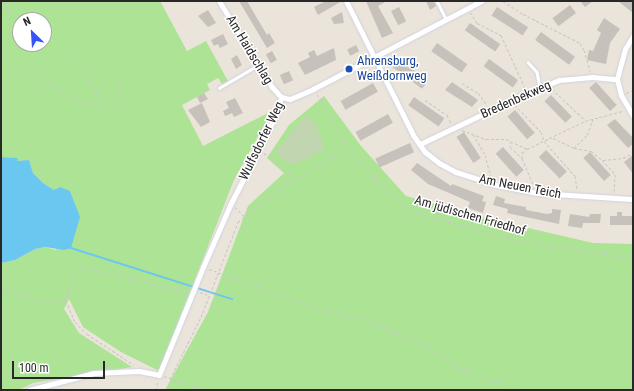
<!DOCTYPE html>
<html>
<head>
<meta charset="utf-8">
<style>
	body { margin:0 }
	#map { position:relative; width:634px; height:391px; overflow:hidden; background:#ebe4da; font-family:"Roboto Condensed",sans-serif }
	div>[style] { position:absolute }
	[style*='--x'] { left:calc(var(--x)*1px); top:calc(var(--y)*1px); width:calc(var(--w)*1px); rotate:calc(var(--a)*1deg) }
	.green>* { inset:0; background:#ade395 }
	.cemetery>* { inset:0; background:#c1d5b1 }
	.water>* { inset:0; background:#6ac7ef }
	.stream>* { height:2px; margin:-1px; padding:0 1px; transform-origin:1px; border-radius:1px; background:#6ac7ef }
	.building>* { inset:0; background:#c6c1ba; transform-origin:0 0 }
	.path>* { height:1px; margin-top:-0.5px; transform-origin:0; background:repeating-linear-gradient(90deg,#c7c7c7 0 3px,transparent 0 5px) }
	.roads { filter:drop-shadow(0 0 1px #cfd2e2) drop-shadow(0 0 1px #cfd2e2) }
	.service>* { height:2.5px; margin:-1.25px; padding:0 1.25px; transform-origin:1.25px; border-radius:1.25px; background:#fff }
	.minor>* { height:5px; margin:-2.5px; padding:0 2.5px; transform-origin:2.5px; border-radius:2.5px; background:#fff }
	.dots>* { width:11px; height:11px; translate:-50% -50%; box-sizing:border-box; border:2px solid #fff; border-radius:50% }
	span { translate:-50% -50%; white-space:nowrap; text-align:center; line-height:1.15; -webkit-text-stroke:3px #fff; paint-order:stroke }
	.street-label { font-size:13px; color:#282828 }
	.transit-label { font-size:13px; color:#164399 }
	.left { translate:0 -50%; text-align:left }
	.frame { position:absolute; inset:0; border:2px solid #282828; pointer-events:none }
	.north { position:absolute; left:12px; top:12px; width:40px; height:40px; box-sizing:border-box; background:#fff; border:1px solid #a9a9a9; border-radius:50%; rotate:335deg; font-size:11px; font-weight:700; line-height:16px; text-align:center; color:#282828 }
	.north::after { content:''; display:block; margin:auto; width:14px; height:18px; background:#3654fc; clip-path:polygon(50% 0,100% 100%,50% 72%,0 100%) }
	.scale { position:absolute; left:12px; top:361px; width:93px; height:18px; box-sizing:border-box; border:2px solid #282828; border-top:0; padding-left:5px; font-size:12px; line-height:14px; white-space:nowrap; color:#282828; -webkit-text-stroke:3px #fff; paint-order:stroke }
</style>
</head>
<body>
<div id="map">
	<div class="green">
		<i style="clip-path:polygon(evenodd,1px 1px,160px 1px,187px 51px,206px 41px,228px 81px,222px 84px,218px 78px,207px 84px,210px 90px,182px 105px,203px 146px,272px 111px,234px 180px,159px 371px,121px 352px,83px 327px,69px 299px,64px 309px,79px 333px,132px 367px,33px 383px,19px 390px,1px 390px,1px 263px,15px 260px,35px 249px,45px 247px,56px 250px,75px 204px,70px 191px,54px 190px,43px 183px,33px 173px,29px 160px,17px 161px,17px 158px,1px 157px,1px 1px,20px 20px,44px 20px,44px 44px,20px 44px,20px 20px)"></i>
		<i style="clip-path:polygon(324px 96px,361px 146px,406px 196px,460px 212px,593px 243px,633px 244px,633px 390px,165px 390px,208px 312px,248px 206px,284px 173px,267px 158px,289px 125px)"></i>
	</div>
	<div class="cemetery">
		<i style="clip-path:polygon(305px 116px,316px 123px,324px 150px,292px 165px,275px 153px)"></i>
	</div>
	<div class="water">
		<i style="clip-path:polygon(1px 157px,18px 158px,17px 161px,29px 160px,33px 173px,43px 183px,54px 190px,60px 187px,70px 191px,80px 217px,71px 248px,64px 250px,45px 247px,35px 249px,15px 260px,1px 263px)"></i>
	</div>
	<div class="stream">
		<i style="--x:71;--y:248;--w:169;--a:17.6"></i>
	</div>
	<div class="building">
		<i style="clip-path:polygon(239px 1px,247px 1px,267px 35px,269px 33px,275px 43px,267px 48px)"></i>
		<i style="clip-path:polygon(326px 1px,342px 1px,318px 15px,314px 7px)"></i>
		<i style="clip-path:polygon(366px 1px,387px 1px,378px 6px,393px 33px,382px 38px)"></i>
		<i style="clip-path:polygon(426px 1px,434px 1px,436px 6px,430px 10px)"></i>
		<i style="clip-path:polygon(580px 1px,593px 1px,585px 7px)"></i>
		<i style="clip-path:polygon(618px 1px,633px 1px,633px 13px)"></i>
		<i style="left:570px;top:5px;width:10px;height:22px;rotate:53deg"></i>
		<i style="left:399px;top:7px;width:16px;height:9px;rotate:63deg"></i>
		<i style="left:497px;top:7px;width:37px;height:10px;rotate:33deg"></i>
		<i style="clip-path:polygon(208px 10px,216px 23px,208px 27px,198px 16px)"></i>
		<i style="clip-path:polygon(342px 12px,344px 23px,334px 24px,331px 18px)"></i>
		<i style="clip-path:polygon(604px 18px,620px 29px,610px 43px,606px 64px,587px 60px,589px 50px,593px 51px,601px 33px,597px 30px)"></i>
		<i style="left:470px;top:23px;width:37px;height:9px;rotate:35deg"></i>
		<i style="left:541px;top:32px;width:42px;height:10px;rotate:36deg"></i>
		<i style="clip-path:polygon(223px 34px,228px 44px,220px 48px,218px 44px,214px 46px,211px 40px)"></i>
		<i style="left:437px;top:43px;width:37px;height:10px;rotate:35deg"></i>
		<i style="left:356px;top:45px;width:7px;height:10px;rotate:63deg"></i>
		<i style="clip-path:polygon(334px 48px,336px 60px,305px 75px,298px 63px,310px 57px,308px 53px,314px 50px,317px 56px)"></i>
		<i style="left:272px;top:51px;width:10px;height:7px;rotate:61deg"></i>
		<i style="clip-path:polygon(237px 55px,242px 65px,236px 69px,231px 59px)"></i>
		<i style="left:398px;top:59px;width:37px;height:10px;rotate:36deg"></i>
		<i style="left:489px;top:59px;width:36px;height:9px;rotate:36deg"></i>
		<i style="left:289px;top:71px;width:10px;height:10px;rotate:66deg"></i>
		<i style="clip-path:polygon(452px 82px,478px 100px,472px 107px,445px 90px)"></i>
		<i style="left:596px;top:82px;width:31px;height:9px;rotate:48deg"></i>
		<i style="left:373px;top:83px;width:10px;height:37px;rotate:61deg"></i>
		<i style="clip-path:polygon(204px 93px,208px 99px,200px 103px,197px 97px)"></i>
		<i style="left:551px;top:95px;width:30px;height:9px;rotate:46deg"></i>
		<i style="left:414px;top:97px;width:37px;height:10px;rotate:35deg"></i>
		<i style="clip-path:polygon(235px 98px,243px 113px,234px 117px,232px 113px,225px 116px,223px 111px,229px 108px,226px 102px)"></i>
		<i style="clip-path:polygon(202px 103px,210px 122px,201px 127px,188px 110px)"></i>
		<i style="left:515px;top:110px;width:30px;height:10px;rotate:49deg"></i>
		<i style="left:388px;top:114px;width:10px;height:37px;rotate:61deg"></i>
		<i style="clip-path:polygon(615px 119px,633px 138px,633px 144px,628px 148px,607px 125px)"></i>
		<i style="left:464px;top:132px;width:31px;height:9px;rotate:57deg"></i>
		<i style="left:410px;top:143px;width:10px;height:38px;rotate:66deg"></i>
		<i style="left:503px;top:147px;width:31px;height:10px;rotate:48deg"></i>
		<i style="left:546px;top:150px;width:30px;height:10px;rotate:46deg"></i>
		<i style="left:590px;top:152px;width:31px;height:9px;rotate:48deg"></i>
		<i style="clip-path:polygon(633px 155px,633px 174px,624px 162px)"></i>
		<i style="clip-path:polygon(417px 163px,451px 186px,452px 184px,484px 196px,482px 201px,486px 202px,483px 213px,468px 208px,470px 202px,428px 184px,411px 170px)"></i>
		<i style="clip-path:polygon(496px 196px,505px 199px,504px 203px,526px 207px,526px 210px,547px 214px,552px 213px,552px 209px,561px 210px,559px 224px,507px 213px,508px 209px,493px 205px)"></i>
		<i style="clip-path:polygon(617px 212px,622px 212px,622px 216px,633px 216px,633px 225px,610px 225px,610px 216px,617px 216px)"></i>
		<i style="clip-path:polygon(570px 214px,589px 217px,590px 214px,601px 214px,600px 223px,583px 223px,582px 228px,568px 226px)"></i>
	</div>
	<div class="path">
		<i style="--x:4;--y:1;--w:18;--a:63"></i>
		<i style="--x:503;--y:1;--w:24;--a:33"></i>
		<i style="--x:523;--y:14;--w:64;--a:27"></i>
		<i style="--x:580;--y:43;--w:8;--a:60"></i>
		<i style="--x:584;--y:50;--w:22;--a:74"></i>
		<i style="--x:470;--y:12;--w:13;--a:58"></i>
		<i style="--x:477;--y:23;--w:27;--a:27"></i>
		<i style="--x:501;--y:35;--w:58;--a:65.6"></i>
		<i style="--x:78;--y:62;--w:52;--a:60"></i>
		<i style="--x:104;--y:107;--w:6;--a:0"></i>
		<i style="--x:110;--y:107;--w:12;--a:-42"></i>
		<i style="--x:119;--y:99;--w:18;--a:-81"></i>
		<i style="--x:10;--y:64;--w:40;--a:25"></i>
		<i style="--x:46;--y:81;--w:31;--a:33"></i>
		<i style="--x:72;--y:98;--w:33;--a:16"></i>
		<i style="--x:462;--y:83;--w:19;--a:32"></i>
		<i style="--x:478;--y:93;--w:15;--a:53"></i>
		<i style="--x:552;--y:89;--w:45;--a:43.2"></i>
		<i style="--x:626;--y:93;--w:8;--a:-23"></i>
		<i style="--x:317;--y:94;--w:62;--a:60.1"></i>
		<i style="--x:348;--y:148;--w:60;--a:48.4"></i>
		<i style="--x:388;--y:193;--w:21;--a:39"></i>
		<i style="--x:404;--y:206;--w:22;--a:24"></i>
		<i style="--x:424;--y:215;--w:99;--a:15.2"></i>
		<i style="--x:520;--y:241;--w:114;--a:8.6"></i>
		<i style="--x:425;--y:100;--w:27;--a:34"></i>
		<i style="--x:447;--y:115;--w:9;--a:63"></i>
		<i style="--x:515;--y:105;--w:37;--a:46"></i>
		<i style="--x:541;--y:132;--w:9;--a:72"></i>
		<i style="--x:544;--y:141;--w:47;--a:48.5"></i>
		<i style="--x:575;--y:176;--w:13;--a:81"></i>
		<i style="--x:462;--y:130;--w:26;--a:21"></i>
		<i style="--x:486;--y:139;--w:20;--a:0"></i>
		<i style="--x:506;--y:139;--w:23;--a:25"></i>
		<i style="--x:527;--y:149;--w:64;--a:-25.8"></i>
		<i style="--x:585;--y:121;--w:39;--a:-15"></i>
		<i style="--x:473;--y:134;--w:24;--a:60"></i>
		<i style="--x:485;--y:155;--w:23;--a:75"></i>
		<i style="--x:553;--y:138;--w:23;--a:25"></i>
		<i style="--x:574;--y:148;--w:18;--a:-45"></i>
		<i style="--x:587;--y:135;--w:17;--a:-69"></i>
		<i style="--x:511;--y:141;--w:6;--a:99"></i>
		<i style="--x:510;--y:147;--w:16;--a:43"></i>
		<i style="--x:522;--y:158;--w:30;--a:67"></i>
		<i style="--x:574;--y:148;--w:17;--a:10"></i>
		<i style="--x:591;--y:151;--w:14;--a:39"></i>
		<i style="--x:602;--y:160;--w:19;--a:47"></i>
		<i style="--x:615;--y:174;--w:17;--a:93"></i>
		<i style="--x:264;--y:153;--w:41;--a:38"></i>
		<i style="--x:522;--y:158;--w:5;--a:-90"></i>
		<i style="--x:522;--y:153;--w:6;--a:-39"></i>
		<i style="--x:603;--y:160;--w:20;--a:-6"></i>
		<i style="--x:623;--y:158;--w:11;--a:-27"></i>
		<i style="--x:235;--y:207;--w:13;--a:45"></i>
		<i style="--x:209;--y:269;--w:109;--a:19.9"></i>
		<i style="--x:311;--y:306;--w:50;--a:13.8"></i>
		<i style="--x:360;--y:318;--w:70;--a:22.6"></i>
		<i style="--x:425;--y:345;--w:41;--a:34.1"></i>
		<i style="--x:459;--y:368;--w:66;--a:19.5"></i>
		<i style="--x:1;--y:290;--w:46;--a:16.5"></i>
		<i style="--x:45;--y:303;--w:17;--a:-10"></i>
		<i style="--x:200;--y:292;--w:9;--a:21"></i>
		<i style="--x:63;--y:300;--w:8;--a:-50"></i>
		<i style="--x:68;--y:294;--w:30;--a:-69"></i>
		<i style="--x:79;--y:266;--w:111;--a:13.5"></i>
		<i style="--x:64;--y:301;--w:6;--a:45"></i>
		<i style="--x:68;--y:305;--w:18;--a:68"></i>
		<i style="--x:75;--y:322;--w:17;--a:45"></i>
		<i style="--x:87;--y:334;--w:56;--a:33.4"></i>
		<i style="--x:164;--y:376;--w:41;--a:19.7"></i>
		<i style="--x:170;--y:379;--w:69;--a:-63.4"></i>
		<i style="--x:201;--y:317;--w:102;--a:-68.7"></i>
		<i style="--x:238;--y:222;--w:66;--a:-37.6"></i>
		<i style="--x:290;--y:182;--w:67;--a:-30.4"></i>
		<i style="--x:156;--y:390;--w:9;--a:-77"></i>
	</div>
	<div class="roads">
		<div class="service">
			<i style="--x:437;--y:1;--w:20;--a:63"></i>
			<i style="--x:528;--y:62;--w:13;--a:48"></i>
			<i style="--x:537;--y:72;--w:15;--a:79"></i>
			<i style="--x:219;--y:88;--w:45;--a:-30.5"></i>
		</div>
		<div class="minor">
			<i style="--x:219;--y:1;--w:101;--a:58.4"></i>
			<i style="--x:272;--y:87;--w:13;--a:48"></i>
			<i style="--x:346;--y:1;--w:150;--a:63.4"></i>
			<i style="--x:413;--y:135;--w:21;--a:55"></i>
			<i style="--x:425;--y:152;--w:18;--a:38"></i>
			<i style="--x:439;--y:163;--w:19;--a:28"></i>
			<i style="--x:456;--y:172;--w:38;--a:18"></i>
			<i style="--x:492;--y:184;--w:46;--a:11.3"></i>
			<i style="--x:537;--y:193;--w:96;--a:3.6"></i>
			<i style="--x:633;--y:36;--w:15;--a:122"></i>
			<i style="--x:625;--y:49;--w:31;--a:105"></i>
			<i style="--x:617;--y:79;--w:16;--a:76"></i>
			<i style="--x:621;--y:95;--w:24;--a:60"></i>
			<i style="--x:281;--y:97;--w:9;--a:13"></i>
			<i style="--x:290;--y:99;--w:25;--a:-23"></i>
			<i style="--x:313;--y:89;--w:190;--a:-27.6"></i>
			<i style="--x:420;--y:144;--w:119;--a:-25.5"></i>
			<i style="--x:527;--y:93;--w:35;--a:-22"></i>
			<i style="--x:559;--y:80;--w:33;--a:-5"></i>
			<i style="--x:592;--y:77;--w:25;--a:5"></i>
			<i style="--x:29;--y:390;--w:67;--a:-14.7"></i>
			<i style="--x:94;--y:373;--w:45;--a:-2.5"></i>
			<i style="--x:139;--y:371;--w:20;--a:11"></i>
			<i style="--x:159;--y:375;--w:117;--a:-67.8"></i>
			<i style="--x:203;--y:267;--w:70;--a:-66.4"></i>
			<i style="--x:231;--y:203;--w:97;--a:-62.9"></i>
			<i style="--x:275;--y:117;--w:21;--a:-73"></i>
		</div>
	</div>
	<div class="dots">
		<i style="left:349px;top:69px;background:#1a4fb4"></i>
	</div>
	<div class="street-label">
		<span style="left:249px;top:50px;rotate:59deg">Am Haidschlag</span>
		<span style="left:516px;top:100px;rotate:-24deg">Bredenbekweg</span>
		<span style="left:262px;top:141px;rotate:-64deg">Wulfsdorfer Weg</span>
		<span style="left:520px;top:187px;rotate:11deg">Am Neuen Teich</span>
		<span style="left:470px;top:216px;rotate:16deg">Am jüdischen Friedhof</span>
	</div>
	<div class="transit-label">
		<span class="left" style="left:357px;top:69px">Ahrensburg,<br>Weißdornweg</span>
	</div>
	<div class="frame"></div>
	<div class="north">N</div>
	<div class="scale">100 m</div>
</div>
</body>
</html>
